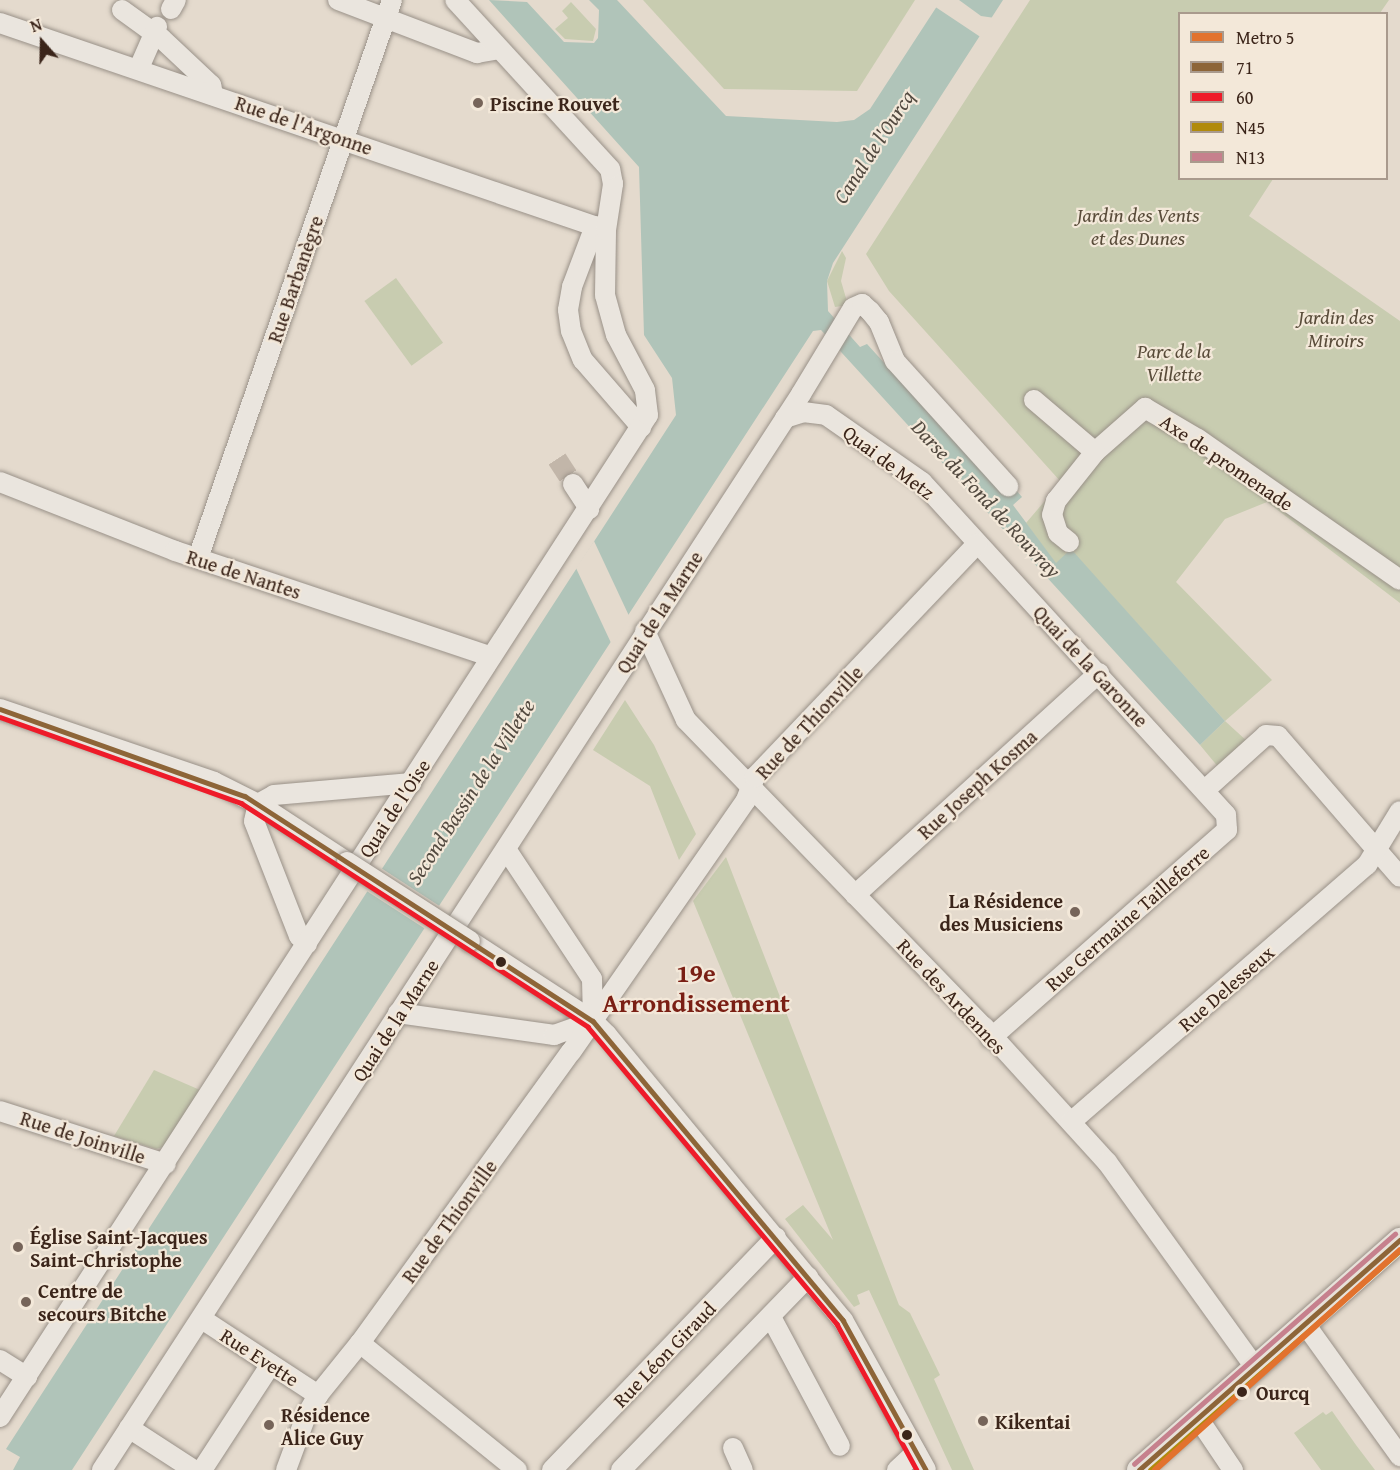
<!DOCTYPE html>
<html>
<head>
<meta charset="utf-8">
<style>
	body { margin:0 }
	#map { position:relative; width:1400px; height:1470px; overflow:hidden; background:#e4dacd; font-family:"Gentium Book Plus",serif }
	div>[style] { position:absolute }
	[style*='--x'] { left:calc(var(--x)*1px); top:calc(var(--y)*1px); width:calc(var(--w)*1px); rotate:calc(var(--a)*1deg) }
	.green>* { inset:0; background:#c8ccb0; transform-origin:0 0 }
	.water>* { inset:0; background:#b0c4b9 }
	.pier>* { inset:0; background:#e4dacd; transform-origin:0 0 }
	.minor-tunnel>* { height:20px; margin-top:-10px; transform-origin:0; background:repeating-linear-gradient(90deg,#c2b6a9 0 20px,transparent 0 30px) }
	.roads { filter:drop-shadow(0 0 2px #999188) drop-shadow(0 0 2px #999188) }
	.minor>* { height:20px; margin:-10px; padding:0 10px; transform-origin:10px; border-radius:10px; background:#eae5de }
	.major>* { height:24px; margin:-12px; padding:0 12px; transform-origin:12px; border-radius:12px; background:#e7e1d9 }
	.bridges { filter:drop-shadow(0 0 2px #999188) drop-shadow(0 0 2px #999188) }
	.minor-bridge>* { height:20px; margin:-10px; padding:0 10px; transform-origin:10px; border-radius:10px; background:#eae5de }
	.bus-1>* { height:4.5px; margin:-2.25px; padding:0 2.25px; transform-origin:2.25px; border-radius:2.25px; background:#8d6538 }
	.bus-2>* { height:4.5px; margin:-2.25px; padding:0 2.25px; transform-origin:2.25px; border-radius:2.25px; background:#ee1b29 }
	.bus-3>* { height:4.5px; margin:-2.25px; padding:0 2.25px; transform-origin:2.25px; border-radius:2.25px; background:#b18a0c }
	.bus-4>* { height:4.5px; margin:-2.25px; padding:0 2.25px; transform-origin:2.25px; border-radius:2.25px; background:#c6808d }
	.metro-1>* { height:6px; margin:-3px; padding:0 3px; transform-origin:3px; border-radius:3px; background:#e2722e }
	.dots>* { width:16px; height:16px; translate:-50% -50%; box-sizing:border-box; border:3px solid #f3e8d9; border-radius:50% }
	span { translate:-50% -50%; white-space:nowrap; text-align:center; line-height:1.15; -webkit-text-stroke:4.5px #f3e8d9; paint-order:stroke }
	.poi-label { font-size:20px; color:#3b251a; font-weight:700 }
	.left { translate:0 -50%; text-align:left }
	.right { translate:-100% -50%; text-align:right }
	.street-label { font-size:20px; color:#3b251a }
	.park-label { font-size:20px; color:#594c3a; font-style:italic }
	.stop-label { font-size:20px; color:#3b251a; font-weight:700 }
	.water-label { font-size:21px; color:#534a40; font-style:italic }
	.district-label { font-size:26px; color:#7a1f14; font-weight:700 }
	.legend { position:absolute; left:1178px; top:12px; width:210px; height:168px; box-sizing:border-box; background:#f3e8d9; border:2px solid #a99a8d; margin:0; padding:8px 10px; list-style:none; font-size:18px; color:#3b251a }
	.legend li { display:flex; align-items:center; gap:12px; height:30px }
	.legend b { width:30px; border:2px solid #a99a8d }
	.north { position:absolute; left:12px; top:12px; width:60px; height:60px; -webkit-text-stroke:4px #f3e8d9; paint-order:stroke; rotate:340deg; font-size:16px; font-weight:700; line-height:24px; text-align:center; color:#3b251a }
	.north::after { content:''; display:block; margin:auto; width:21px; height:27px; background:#3b251a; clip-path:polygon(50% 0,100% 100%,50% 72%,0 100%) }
</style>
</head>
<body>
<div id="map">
	<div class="green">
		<i style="clip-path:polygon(643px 0,915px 0,857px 91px,724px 89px)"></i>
		<i style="clip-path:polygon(1030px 0,1389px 0,1380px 13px,1180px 14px,1180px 178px,1273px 179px,1249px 216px,1400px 321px,1400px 603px,1267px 502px,1225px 519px,1176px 582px,1272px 680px,1225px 721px,1248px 742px,1219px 768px,1200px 745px,1225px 721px,1071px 550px,1056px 564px,1026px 523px,1061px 482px,889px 291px,866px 254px)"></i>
		<i style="clip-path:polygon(571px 2px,596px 29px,593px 41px,565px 39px,555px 29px,568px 18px,562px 11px)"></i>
		<i style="clip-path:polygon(842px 251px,846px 258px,841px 281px,848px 305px,835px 307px,827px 281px)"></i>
		<i style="left:396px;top:278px;width:80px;height:39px;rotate:54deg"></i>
		<i style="clip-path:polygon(625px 700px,654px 745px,696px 834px,679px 860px,650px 786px,593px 750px)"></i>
		<i style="clip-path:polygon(726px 857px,899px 1305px,910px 1313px,940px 1375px,934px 1379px,974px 1470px,952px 1470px,869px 1290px,857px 1295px,860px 1304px,854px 1307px,785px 1219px,803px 1205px,833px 1240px,693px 901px)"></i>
		<i style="clip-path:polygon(154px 1070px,200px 1090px,163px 1147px,156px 1149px,114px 1136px)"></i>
		<i style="clip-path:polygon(1332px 1411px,1356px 1445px,1375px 1470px,1321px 1470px,1294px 1433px,1323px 1412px,1326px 1415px)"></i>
	</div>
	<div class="water">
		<i style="clip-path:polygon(489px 0,527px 2px,564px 42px,594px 43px,598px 38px,599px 10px,589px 0,617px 0,726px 116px,837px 122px,854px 120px,870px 109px,941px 0,1003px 0,833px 263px,827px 281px,828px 311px,860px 347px,867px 344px,897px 377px,1016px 490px,1022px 497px,1013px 505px,1056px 563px,1071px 549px,1225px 721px,1200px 745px,821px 330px,813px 331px,72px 1470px,13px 1470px,20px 1457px,6px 1449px,676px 415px,672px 378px,644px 335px,639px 167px)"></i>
	</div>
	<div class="pier">
		<i style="clip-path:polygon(938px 0,959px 0,981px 16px,995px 18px,982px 38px,934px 6px)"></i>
		<i style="clip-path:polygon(594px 541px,630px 618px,612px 645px,576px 568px)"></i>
		<i style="left:381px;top:868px;width:72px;height:27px;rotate:33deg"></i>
	</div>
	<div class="minor-tunnel">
		<i style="--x:557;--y:459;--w:30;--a:57"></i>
	</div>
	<div class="roads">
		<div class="minor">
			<i style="--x:338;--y:0;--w:149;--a:20.9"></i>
			<i style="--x:477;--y:53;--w:22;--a:-10"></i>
			<i style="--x:171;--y:9;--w:10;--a:-61"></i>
			<i style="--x:122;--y:10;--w:48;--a:35.7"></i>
			<i style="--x:161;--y:38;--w:69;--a:43.2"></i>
			<i style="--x:211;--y:85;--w:9;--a:77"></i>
			<i style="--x:0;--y:23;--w:640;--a:18.86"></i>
			<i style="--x:139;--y:68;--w:45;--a:-66.3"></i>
			<i style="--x:595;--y:226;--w:65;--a:110.7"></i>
			<i style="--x:572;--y:287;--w:23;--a:100"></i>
			<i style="--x:568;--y:310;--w:21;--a:82"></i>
			<i style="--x:571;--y:331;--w:31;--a:68"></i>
			<i style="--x:583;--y:360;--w:89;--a:49.1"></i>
			<i style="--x:1034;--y:400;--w:80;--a:40.4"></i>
			<i style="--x:1095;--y:452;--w:67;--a:-41.3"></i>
			<i style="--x:1145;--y:408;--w:61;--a:30.3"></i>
			<i style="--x:1198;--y:439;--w:246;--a:34.9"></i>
			<i style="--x:785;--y:418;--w:19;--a:-18"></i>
			<i style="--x:803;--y:412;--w:23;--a:7"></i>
			<i style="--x:826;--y:415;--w:117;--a:34.9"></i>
			<i style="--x:922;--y:482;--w:451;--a:47.6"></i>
			<i style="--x:1226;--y:815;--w:15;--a:86"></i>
			<i style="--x:1227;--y:830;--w:315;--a:138.6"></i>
			<i style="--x:0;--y:482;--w:188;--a:21.5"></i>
			<i style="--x:175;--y:551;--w:333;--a:18.5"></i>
			<i style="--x:573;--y:484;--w:30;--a:57"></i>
			<i style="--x:1069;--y:542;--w:14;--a:-141"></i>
			<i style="--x:1058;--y:533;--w:19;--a:-108"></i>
			<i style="--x:1052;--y:515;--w:15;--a:-74"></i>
			<i style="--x:1056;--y:501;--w:63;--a:-51.5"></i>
			<i style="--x:198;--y:558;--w:591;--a:-70.83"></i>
			<i style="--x:645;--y:631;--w:98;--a:65.3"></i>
			<i style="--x:686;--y:720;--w:428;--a:45.9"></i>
			<i style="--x:984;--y:1027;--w:183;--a:47.7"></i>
			<i style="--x:1107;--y:1162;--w:253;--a:54.2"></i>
			<i style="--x:0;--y:709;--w:226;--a:18.8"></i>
			<i style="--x:214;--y:782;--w:49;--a:26.6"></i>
			<i style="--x:258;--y:804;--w:106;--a:33.1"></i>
			<i style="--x:1205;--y:790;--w:82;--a:-42"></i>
			<i style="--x:1266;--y:735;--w:12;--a:5"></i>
			<i style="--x:1278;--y:736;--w:186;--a:49.1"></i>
			<i style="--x:506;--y:849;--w:156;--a:56.5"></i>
			<i style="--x:592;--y:979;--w:42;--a:88.6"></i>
			<i style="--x:855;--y:895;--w:330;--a:-42.3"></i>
			<i style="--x:470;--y:941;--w:147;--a:33"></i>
			<i style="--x:593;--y:1021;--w:20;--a:45"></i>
			<i style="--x:607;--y:1035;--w:370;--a:50.4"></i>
			<i style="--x:843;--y:1320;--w:171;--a:61"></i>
			<i style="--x:307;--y:944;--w:11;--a:-135"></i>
			<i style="--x:299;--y:936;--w:123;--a:-111.4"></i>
			<i style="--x:254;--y:821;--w:17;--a:-77"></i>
			<i style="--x:258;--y:804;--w:18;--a:-29"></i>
			<i style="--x:274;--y:795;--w:138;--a:-5"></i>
			<i style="--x:398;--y:1013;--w:158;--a:8"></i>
			<i style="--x:554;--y:1035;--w:41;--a:-19.7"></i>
			<i style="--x:0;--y:1111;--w:174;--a:17.7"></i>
			<i style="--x:1071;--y:1122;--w:392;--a:-41"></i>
			<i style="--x:1367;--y:865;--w:63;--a:-58.6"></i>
			<i style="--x:771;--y:1317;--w:146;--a:61.9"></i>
			<i style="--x:202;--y:1319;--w:139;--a:33.2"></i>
			<i style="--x:1305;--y:1324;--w:163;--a:54.3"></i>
			<i style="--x:360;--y:1343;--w:202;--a:39"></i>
			<i style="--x:0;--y:1360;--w:32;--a:32"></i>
			<i style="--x:0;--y:1417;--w:1193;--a:-57.11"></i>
			<i style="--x:648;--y:415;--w:25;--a:-97"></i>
			<i style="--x:645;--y:390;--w:62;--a:-117.8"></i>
			<i style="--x:616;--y:335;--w:41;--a:-105.4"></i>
			<i style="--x:605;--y:295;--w:65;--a:-89.1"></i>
			<i style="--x:606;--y:230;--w:47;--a:-81.3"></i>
			<i style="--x:613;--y:184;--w:15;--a:-101"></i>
			<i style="--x:610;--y:169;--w:229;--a:-132.5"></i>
			<i style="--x:1198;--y:1418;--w:63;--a:56.1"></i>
			<i style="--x:129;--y:1428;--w:77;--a:32.9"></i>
			<i style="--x:733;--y:1448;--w:24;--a:66"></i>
			<i style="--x:102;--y:1470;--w:1283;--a:-56.99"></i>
			<i style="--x:801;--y:394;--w:100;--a:-58.8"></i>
			<i style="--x:853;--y:308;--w:10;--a:-24"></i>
			<i style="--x:862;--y:304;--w:11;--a:41"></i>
			<i style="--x:870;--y:311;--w:14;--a:51"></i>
			<i style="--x:879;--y:322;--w:42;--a:67.7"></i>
			<i style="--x:895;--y:361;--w:169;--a:47.9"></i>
			<i style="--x:202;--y:1470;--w:126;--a:-56.9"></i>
			<i style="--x:286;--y:1470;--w:58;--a:-69.7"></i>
			<i style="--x:306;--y:1416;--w:24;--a:-60"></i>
			<i style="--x:318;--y:1395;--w:67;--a:-51.1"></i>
			<i style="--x:360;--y:1343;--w:359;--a:-54.1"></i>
			<i style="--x:571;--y:1052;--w:307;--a:-55.2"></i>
			<i style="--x:746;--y:800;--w:25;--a:-69"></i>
			<i style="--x:755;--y:777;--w:322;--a:-46.4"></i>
			<i style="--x:552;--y:1470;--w:323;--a:-46.1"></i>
			<i style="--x:621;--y:1470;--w:269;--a:-45.9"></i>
			<i style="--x:897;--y:1470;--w:26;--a:-43"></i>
		</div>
		<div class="major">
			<i style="--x:1139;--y:1470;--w:348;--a:-41.4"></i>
		</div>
	</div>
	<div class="bridges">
		<div class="minor-bridge">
			<i style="--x:347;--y:862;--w:146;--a:32.7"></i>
		</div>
	</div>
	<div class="bus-1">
		<i style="--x:0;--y:709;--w:260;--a:19.6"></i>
		<i style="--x:245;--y:796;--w:414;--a:32.9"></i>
		<i style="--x:593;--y:1021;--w:390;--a:50.1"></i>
		<i style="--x:843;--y:1320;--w:171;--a:61"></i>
		<i style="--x:1139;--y:1470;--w:348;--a:-41.4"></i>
	</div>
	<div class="bus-2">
		<i style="--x:0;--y:717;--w:256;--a:19.6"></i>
		<i style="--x:241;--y:803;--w:413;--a:32.8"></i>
		<i style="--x:588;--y:1027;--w:388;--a:50"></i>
		<i style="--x:837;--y:1324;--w:166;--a:61.3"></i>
	</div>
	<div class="bus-3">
		<i style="--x:1150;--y:1470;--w:333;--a:-41.3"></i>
	</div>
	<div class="bus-4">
		<i style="--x:1134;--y:1464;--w:348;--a:-41.4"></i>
	</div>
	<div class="metro-1">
		<i style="--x:1155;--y:1470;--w:329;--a:-41.9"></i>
	</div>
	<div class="dots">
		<i style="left:478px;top:103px;background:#766459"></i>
		<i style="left:1075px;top:912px;background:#766459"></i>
		<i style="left:501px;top:962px;background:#3b251a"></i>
		<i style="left:18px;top:1247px;background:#766459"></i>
		<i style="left:26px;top:1302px;background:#766459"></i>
		<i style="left:1242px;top:1392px;background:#3b251a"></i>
		<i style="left:983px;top:1421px;background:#766459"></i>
		<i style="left:269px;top:1425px;background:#766459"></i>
		<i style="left:907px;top:1435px;background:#3b251a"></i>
	</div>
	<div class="poi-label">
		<span class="left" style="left:490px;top:103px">Piscine Rouvet</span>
		<span class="right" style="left:1063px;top:912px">La Résidence<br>des Musiciens</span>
		<span class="left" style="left:30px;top:1248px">Église Saint-Jacques<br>Saint-Christophe</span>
		<span class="left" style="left:38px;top:1302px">Centre de<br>secours Bitche</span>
		<span class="left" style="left:281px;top:1426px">Résidence<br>Alice Guy</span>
		<span class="left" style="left:995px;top:1421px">Kikentai</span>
	</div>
	<div class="street-label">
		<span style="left:304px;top:125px;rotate:19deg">Rue de l'Argonne</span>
		<span style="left:295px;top:279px;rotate:-71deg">Rue Barbanègre</span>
		<span style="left:889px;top:462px;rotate:37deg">Quai de Metz</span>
		<span style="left:1227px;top:462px;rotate:34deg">Axe de promenade</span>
		<span style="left:244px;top:574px;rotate:18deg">Rue de Nantes</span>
		<span style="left:659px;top:612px;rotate:-57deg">Quai de la Marne</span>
		<span style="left:1091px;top:666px;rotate:47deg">Quai de la Garonne</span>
		<span style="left:809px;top:722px;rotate:-47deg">Rue de Thionville</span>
		<span style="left:977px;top:784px;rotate:-42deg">Rue Joseph Kosma</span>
		<span style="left:394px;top:808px;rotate:-57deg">Quai de l'Oise</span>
		<span style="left:1127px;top:918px;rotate:-41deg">Rue Germaine Tailleferre</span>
		<span style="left:1226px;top:988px;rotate:-41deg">Rue Delesseux</span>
		<span style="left:952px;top:996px;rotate:47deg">Rue des Ardennes</span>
		<span style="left:395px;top:1020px;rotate:-57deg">Quai de la Marne</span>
		<span style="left:83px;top:1137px;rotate:18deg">Rue de Joinville</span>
		<span style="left:449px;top:1221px;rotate:-54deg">Rue de Thionville</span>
		<span style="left:664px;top:1354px;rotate:-46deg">Rue Léon Giraud</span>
		<span style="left:260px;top:1357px;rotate:33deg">Rue Evette</span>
	</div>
	<div class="park-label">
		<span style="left:1138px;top:226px">Jardin des Vents<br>et des Dunes</span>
		<span style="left:1336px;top:328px">Jardin des<br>Miroirs</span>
		<span style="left:1174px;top:362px">Parc de la<br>Villette</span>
	</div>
	<div class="stop-label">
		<span class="left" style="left:1256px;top:1392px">Ourcq</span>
	</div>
	<div class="water-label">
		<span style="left:874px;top:147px;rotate:-57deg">Canal de l'Ourcq</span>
		<span style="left:986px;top:499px;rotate:47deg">Darse du Fond de Rouvray</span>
		<span style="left:471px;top:792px;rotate:-57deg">Second Bassin de la Villette</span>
	</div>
	<div class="district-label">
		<span style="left:696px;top:988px">19e<br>Arrondissement</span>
	</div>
	<ul class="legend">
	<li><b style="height:8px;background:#e2722e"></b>Metro 5</li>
	<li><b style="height:8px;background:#8d6538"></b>71</li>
	<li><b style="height:8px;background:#ee1b29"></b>60</li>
	<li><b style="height:8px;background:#b18a0c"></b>N45</li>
	<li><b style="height:8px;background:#c6808d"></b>N13</li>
	</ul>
	<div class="north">N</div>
</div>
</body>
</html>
